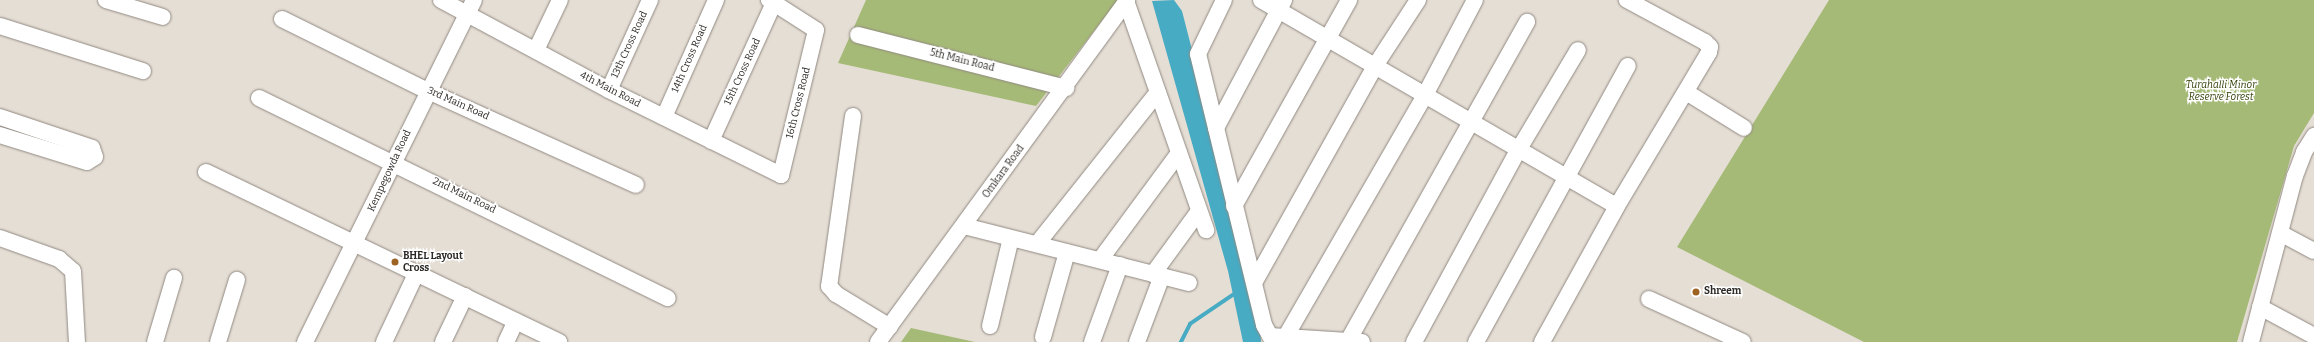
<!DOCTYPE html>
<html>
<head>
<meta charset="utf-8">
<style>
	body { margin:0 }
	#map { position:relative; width:2314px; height:342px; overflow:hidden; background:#e5ded5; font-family:Bitter,serif }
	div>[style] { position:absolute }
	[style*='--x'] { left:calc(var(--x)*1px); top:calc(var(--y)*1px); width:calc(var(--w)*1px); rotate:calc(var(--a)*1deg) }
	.green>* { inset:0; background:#a6ba77 }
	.water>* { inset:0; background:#47abc3 }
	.stream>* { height:3.5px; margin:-1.75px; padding:0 1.75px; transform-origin:1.75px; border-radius:1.75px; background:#47abc3 }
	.roads { filter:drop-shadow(0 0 1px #908981) drop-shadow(0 0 1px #908981) }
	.minor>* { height:16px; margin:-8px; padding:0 8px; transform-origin:8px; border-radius:8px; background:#fff }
	.dots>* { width:11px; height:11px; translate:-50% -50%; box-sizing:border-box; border:2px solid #fff; border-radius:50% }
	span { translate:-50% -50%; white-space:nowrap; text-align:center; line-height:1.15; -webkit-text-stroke:3px #fff; paint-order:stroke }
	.street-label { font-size:10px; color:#2b2825 }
	.park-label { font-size:10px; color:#323e08; font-style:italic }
	.poi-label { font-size:10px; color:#2b2825; font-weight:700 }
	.left { translate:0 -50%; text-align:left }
</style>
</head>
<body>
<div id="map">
	<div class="green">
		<i style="clip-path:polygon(866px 0,1118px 0,1036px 106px,838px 63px)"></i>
		<i style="clip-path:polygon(1829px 0,2314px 0,2314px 113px,2294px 146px,2237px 342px,1864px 342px,1677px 247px)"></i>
		<i style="clip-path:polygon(911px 328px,975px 342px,901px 342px)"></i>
	</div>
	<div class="water">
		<i style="clip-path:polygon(1174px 0,1182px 11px,1259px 310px,1261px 342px,1243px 342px,1228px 271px,1152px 1px)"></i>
	</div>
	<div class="stream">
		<i style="--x:1181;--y:342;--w:20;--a:-63"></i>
		<i style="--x:1190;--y:324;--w:57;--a:-34.2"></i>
	</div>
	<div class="roads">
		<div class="minor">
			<i style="--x:106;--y:0;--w:59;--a:16.6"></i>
			<i style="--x:441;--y:0;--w:191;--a:28.2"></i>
			<i style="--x:609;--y:90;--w:192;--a:26.3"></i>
			<i style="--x:781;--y:175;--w:149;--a:-76.4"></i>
			<i style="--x:816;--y:30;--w:56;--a:-147.4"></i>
			<i style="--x:1224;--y:0;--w:60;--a:115.7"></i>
			<i style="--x:1198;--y:54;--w:279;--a:76.3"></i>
			<i style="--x:1264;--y:325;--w:13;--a:61"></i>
			<i style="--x:1270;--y:336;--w:78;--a:3.7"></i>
			<i style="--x:1261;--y:0;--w:411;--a:30.1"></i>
			<i style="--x:1126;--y:1;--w:243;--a:70.7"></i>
			<i style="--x:282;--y:19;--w:163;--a:26.3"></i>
			<i style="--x:428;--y:91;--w:228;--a:24.3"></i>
			<i style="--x:0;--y:26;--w:150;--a:17.5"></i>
			<i style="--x:858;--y:35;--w:215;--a:14.3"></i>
			<i style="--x:536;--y:50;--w:55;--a:-64.4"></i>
			<i style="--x:609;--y:90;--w:99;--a:-65.5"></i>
			<i style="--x:1686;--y:92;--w:68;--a:31.8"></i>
			<i style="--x:259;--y:98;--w:455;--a:26.1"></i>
			<i style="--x:853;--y:116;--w:172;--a:98"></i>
			<i style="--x:829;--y:286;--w:11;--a:49"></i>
			<i style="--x:836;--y:294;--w:63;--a:31.4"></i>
			<i style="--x:0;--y:117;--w:97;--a:18.6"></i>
			<i style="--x:92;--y:148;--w:9;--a:72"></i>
			<i style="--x:95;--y:157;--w:9;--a:148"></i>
			<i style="--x:87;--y:162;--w:91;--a:-162.8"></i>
			<i style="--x:664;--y:117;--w:128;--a:-66"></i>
			<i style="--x:1216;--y:128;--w:145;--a:-62"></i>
			<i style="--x:711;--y:141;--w:152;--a:-65.5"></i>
			<i style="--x:206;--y:172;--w:392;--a:25.7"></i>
			<i style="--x:1234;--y:206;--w:236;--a:-60.8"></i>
			<i style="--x:964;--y:226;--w:232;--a:14.2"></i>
			<i style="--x:2280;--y:233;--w:38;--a:28"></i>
			<i style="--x:0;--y:238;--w:63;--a:19.6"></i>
			<i style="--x:59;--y:259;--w:18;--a:41"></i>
			<i style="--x:73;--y:271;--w:71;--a:86.8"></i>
			<i style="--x:1037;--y:244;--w:194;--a:-51.5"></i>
			<i style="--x:1100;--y:260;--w:133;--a:-53.6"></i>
			<i style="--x:1153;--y:274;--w:78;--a:-53.9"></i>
			<i style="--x:1255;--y:281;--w:246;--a:-60.8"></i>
			<i style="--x:1375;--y:66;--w:79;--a:-56.9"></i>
			<i style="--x:1649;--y:299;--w:103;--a:24.6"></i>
			<i style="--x:2260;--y:307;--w:61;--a:28.2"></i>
			<i style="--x:990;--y:326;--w:90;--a:-76.6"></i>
			<i style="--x:1286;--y:336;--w:278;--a:-60"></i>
			<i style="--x:1425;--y:95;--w:107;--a:-62.2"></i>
			<i style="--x:1043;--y:337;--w:88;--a:-74.2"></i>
			<i style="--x:155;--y:342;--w:67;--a:-73.5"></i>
			<i style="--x:218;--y:342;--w:65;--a:-73"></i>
			<i style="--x:305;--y:342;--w:381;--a:-63.7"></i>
			<i style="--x:384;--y:342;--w:77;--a:-64.8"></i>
			<i style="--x:443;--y:342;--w:51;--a:-64.4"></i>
			<i style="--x:506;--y:342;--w:23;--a:-65"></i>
			<i style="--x:878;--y:342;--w:423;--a:-53.9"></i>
			<i style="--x:1092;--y:342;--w:82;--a:-70"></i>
			<i style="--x:1137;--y:342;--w:71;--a:-69.3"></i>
			<i style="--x:1362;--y:342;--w:14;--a:-176"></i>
			<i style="--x:1348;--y:341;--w:366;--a:-60.7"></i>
			<i style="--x:1414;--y:342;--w:220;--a:-61.5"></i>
			<i style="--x:1519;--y:149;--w:115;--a:-59.2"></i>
			<i style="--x:1476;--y:342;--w:315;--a:-61.2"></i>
			<i style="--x:1542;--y:342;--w:155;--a:-61.1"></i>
			<i style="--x:1617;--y:206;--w:179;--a:-59.1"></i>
			<i style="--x:1709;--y:52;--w:5;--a:-79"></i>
			<i style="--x:1710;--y:47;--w:7;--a:-135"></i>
			<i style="--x:1705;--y:42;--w:89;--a:-151.7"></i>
			<i style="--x:2251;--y:342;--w:172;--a:-75.2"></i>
			<i style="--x:2295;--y:176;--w:26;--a:-69"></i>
			<i style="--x:2304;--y:152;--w:19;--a:-58"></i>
		</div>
	</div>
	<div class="dots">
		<i style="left:395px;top:262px;background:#9d6323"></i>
		<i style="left:1696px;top:292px;background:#9d6323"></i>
	</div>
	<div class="street-label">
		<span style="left:630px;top:45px;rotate:-65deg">13th Cross Road</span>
		<span style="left:690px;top:59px;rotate:-66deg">14th Cross Road</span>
		<span style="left:962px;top:61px;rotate:14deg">5th Main Road</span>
		<span style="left:743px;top:72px;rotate:-65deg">15th Cross Road</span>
		<span style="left:610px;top:90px;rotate:27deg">4th Main Road</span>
		<span style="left:799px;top:103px;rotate:-76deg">16th Cross Road</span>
		<span style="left:458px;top:104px;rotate:24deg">3rd Main Road</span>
		<span style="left:390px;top:171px;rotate:-65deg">Kempegowda Road</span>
		<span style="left:1004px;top:172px;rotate:-54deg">Omkara Road</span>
		<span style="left:464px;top:196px;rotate:26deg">2nd Main Road</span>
	</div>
	<div class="park-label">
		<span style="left:2221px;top:91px">Turahalli Minor<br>Reserve Forest</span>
	</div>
	<div class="poi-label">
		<span class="left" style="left:403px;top:262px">BHEL Layout<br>Cross</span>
		<span class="left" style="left:1704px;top:292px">Shreem</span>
	</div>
</div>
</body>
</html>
